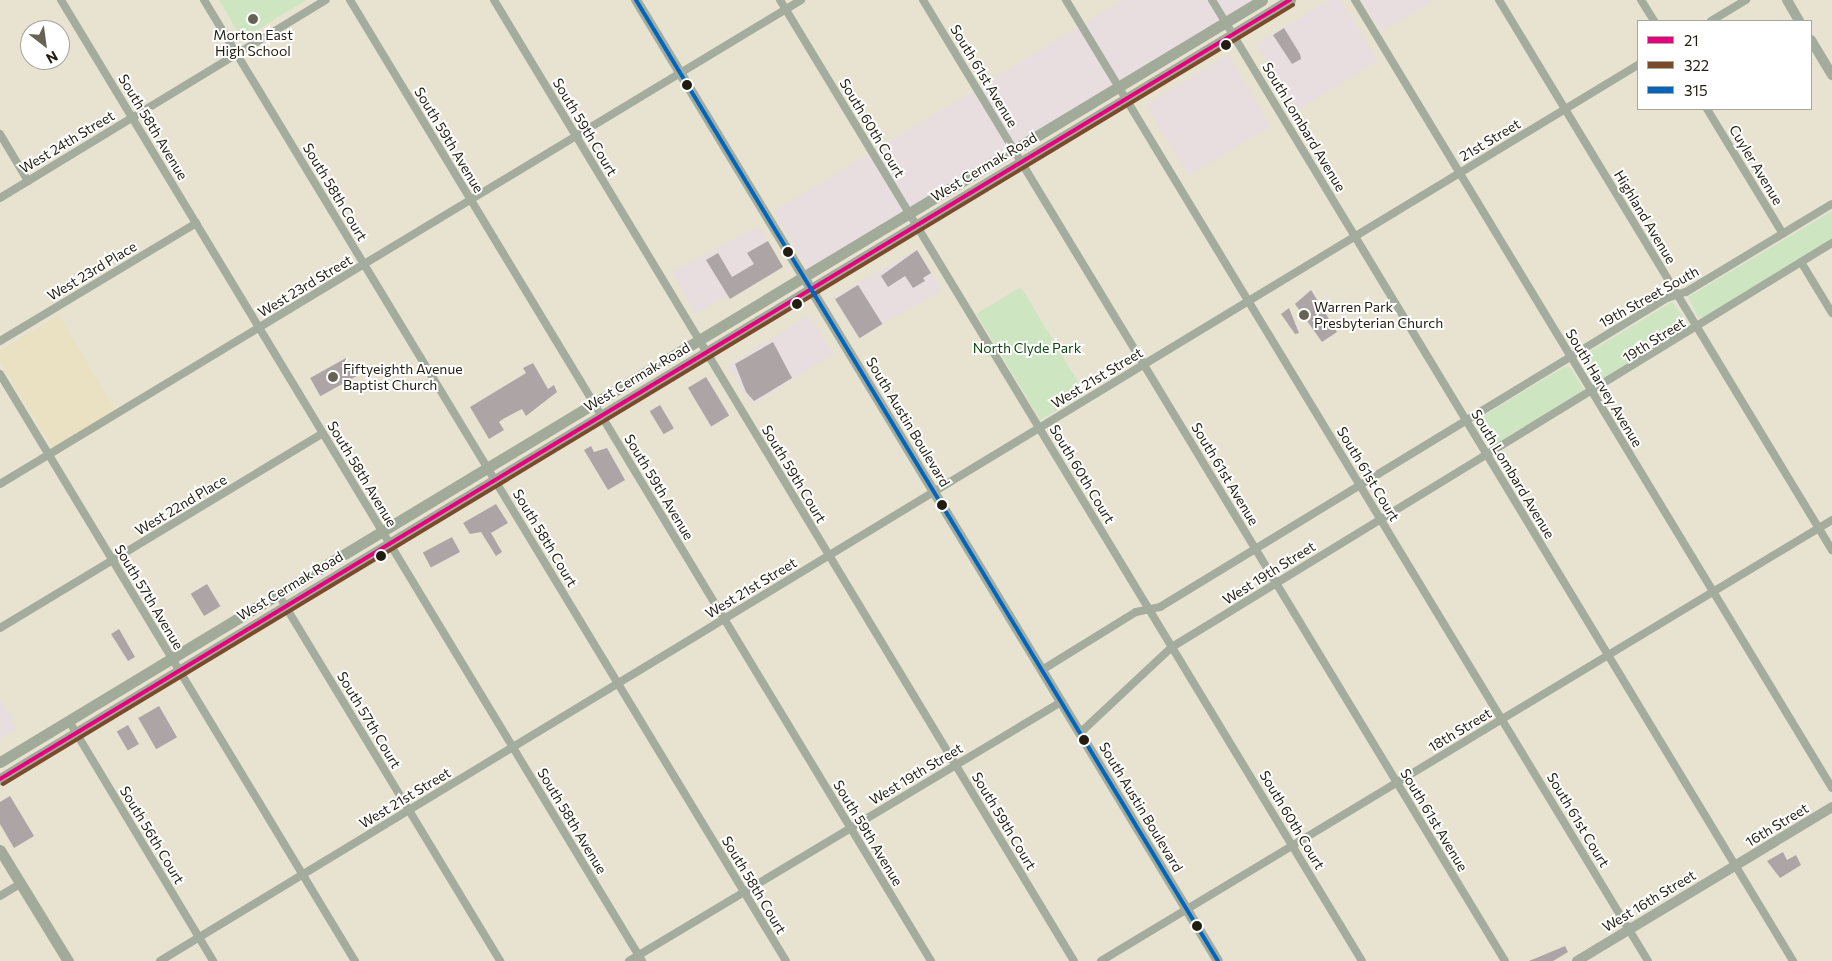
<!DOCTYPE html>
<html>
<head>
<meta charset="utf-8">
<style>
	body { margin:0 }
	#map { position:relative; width:1832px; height:961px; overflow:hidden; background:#e7e3d0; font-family:Commissioner,sans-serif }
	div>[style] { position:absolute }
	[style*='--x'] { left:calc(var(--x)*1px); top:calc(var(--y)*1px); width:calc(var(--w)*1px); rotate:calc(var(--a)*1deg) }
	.commercial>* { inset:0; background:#e8dedf; transform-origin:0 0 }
	.built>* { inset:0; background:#e9e1c2 }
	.green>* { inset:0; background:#cde6c1; transform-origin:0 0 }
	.building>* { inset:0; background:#ada4a6; transform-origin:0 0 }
	.minor>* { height:8px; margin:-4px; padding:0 4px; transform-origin:4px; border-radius:4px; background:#a4ac9d }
	.tertiary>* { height:10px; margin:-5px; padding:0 5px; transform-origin:5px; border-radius:5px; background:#a4ac9d }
	.secondary>* { height:11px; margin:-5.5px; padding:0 5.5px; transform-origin:5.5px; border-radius:5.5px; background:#a2ab99 }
	.bus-1>* { height:4px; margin:-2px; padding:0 2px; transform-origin:2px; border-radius:2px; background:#e5007d }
	.bus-2>* { height:4px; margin:-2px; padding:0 2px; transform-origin:2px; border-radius:2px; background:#7a4b2a }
	.bus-3>* { height:4px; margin:-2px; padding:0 2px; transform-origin:2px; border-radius:2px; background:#0065bd }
	.dots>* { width:14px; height:14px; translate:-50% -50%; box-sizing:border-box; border:2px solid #fff; border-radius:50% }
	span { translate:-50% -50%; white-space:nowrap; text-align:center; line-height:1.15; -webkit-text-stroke:4px #fff; paint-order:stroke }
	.poi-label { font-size:14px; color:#211e11 }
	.left { translate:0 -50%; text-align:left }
	.street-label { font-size:14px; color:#211e11 }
	.park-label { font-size:14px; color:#104710 }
	.legend { position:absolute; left:1637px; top:20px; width:175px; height:90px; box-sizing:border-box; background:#fff; border:1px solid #a6a5a0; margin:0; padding:6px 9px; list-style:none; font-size:15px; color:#211e11 }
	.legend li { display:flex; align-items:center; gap:10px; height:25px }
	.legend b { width:25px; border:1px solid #a6a5a0 }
	.north { position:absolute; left:20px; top:20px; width:50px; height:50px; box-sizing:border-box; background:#fff; border:1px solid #a6a5a0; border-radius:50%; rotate:150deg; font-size:14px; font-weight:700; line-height:20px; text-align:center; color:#211e11 }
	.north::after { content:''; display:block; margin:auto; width:18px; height:22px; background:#666354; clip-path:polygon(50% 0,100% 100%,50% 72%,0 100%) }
</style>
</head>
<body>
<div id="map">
	<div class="commercial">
		<i style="clip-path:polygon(1123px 0,1254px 0,809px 270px,773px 212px)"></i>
		<i style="clip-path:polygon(1329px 0,1341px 0,1378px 61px,1296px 111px,1256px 44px)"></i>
		<i style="clip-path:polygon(1361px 0,1434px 0,1381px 32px)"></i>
		<i style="left:1228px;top:55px;width:83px;height:96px;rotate:59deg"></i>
		<i style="left:759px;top:226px;width:47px;height:98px;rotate:62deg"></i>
		<i style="left:917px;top:249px;width:48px;height:96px;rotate:60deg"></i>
		<i style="left:809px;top:315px;width:46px;height:96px;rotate:58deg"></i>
		<i style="clip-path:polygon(0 700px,17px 728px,0 739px)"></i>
	</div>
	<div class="built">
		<i style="clip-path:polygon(59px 315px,115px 410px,52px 448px,0 362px,0 350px)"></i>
	</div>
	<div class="green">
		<i style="clip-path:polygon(219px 0,306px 0,242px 39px)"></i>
		<i style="clip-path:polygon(1832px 211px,1832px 240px,1704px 317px,1698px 317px,1688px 297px)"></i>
		<i style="left:1021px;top:287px;width:124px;height:52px;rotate:59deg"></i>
		<i style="clip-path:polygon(1672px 302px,1689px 325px,1688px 330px,1595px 385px,1581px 357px)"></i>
		<i style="clip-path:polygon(1564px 367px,1570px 367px,1584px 390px,1489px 448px,1475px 425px,1476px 420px)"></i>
	</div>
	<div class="building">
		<i style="clip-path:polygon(1284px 28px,1300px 54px,1301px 59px,1292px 64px,1273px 35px)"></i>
		<i style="clip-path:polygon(768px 241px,783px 267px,730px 299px,706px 260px,718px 253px,732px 277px,754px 264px,747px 253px)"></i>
		<i style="clip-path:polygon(917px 250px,931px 273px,923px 278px,925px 281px,913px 288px,905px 276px,888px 287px,881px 276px)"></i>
		<i style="left:858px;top:285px;width:46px;height:27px;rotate:58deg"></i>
		<i style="clip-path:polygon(1311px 290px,1337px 332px,1322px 342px,1295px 304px)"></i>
		<i style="clip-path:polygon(1289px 308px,1299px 333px,1295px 334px,1281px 314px)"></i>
		<i style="clip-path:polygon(773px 342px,792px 378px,754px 401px,746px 392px,735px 364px)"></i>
		<i style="left:346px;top:358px;width:21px;height:41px;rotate:61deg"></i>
		<i style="clip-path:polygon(533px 363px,548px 389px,554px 385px,557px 392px,526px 416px,522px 409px,503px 419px,499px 422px,504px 430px,489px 439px,470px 407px,526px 373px,523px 368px)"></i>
		<i style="left:706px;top:377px;width:45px;height:21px;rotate:59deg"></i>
		<i style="left:660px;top:405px;width:27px;height:12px;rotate:59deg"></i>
		<i style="clip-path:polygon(591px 446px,594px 452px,607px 448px,625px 480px,608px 490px,584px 450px)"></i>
		<i style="clip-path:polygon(496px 504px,508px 523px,491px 533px,502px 552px,496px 556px,481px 532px,470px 534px,463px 523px)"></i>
		<i style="left:452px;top:537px;width:17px;height:33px;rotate:62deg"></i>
		<i style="left:207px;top:584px;width:26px;height:19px;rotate:59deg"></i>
		<i style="clip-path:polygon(119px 629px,135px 657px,128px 661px,111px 634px)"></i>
		<i style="left:159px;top:706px;width:36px;height:24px;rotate:60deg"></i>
		<i style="left:128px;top:725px;width:22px;height:13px;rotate:60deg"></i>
		<i style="clip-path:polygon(10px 796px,34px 836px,14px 848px,0 824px,0 802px)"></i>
		<i style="clip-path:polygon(1783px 852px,1787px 860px,1796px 855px,1801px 865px,1780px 878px,1767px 861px)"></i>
		<i style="clip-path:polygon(1565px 946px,1568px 952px,1553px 961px,1529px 961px)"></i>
	</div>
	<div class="minor">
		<i style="--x:61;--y:0;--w:1123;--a:58.84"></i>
		<i style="--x:204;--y:0;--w:1123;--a:58.8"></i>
		<i style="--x:350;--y:0;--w:1123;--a:58.84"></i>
		<i style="--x:494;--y:0;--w:1122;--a:58.89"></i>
		<i style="--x:780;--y:0;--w:1123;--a:58.8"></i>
		<i style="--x:923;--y:0;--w:1123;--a:58.8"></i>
		<i style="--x:1066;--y:0;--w:1123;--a:58.8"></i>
		<i style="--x:1212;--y:0;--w:1123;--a:58.84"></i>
		<i style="--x:1355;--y:0;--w:921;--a:58.81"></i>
		<i style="--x:1499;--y:0;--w:643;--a:58.81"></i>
		<i style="--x:1641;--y:0;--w:25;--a:58"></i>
		<i style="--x:1711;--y:21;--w:41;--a:-31"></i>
		<i style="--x:1707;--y:109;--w:146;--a:58.7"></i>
		<i style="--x:0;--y:134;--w:55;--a:59.2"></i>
		<i style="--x:0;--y:198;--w:381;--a:-31.3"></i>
		<i style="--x:1801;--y:262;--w:60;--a:58.7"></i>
		<i style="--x:0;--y:341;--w:229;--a:-31"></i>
		<i style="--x:0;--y:374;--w:686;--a:58.84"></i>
		<i style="--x:0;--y:484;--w:936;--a:-31.14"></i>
		<i style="--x:278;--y:594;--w:429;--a:58.8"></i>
		<i style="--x:0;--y:628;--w:377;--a:-31.1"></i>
		<i style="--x:1042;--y:670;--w:110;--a:-31.7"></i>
		<i style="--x:1136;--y:612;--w:25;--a:-12"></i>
		<i style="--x:1160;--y:607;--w:594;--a:-31.36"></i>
		<i style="--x:1667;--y:298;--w:20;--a:-18"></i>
		<i style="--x:1686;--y:292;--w:170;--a:-31.1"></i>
		<i style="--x:69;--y:721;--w:280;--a:59"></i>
		<i style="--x:1080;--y:733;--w:126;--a:-43.1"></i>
		<i style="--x:1172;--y:647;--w:774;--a:-31.47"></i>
		<i style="--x:0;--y:896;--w:23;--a:-31"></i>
		<i style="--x:160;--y:961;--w:1728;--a:-31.23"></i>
		<i style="--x:629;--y:961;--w:504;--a:-30.94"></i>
		<i style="--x:1101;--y:961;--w:854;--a:-31.1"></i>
	</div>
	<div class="tertiary">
		<i style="--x:636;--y:0;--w:1123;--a:58.8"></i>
		<i style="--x:1787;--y:0;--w:24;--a:60"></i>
		<i style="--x:1811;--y:40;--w:41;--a:59"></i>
		<i style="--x:1577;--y:961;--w:298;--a:-31.1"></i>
	</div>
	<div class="secondary">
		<i style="--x:0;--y:762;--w:1474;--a:-31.12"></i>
		<i style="--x:0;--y:779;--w:1507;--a:-31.13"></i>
		<i style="--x:0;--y:850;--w:130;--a:58.5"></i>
	</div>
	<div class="bus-1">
		<i style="--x:0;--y:779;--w:1507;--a:-31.13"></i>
	</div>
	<div class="bus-2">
		<i style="--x:3;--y:784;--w:1507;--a:-31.13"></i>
	</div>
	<div class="bus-3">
		<i style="--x:636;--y:0;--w:1123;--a:58.8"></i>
	</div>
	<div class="dots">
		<i style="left:253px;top:19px;background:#666354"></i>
		<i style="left:1226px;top:45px;background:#211e11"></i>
		<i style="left:687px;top:85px;background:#211e11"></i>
		<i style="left:788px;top:252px;background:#211e11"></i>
		<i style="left:797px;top:304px;background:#211e11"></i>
		<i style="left:1304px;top:315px;background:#666354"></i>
		<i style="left:333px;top:377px;background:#666354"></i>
		<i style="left:942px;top:505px;background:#211e11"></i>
		<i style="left:381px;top:556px;background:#211e11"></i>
		<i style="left:1084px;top:740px;background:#211e11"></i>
		<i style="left:1197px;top:926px;background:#211e11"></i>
	</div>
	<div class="poi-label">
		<span style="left:253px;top:43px">Morton East<br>High School</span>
		<span class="left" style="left:1314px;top:315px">Warren Park<br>Presbyterian Church</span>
		<span class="left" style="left:343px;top:377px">Fiftyeighth Avenue<br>Baptist Church</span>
	</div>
	<div class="street-label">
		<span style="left:984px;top:76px;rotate:59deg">South 61st Avenue</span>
		<span style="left:153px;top:127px;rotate:59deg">South 58th Avenue</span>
		<span style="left:585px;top:127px;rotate:59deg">South 59th Court</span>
		<span style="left:1304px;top:127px;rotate:59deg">South Lombard Avenue</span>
		<span style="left:872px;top:128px;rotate:59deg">South 60th Court</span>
		<span style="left:449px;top:140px;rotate:59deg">South 59th Avenue</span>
		<span style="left:1490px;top:140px;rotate:-31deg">21st Street</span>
		<span style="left:67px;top:142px;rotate:-31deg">West 24th Street</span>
		<span style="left:1756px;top:165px;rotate:59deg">Cuyler Avenue</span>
		<span style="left:984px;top:167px;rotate:-31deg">West Cermak Road</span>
		<span style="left:335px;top:192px;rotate:59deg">South 58th Court</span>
		<span style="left:1645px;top:217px;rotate:59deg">Highland Avenue</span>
		<span style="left:92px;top:271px;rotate:-31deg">West 23rd Place</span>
		<span style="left:305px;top:286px;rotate:-31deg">West 23rd Street</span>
		<span style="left:1649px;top:297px;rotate:-29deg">19th Street South</span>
		<span style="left:1654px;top:340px;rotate:-32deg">19th Street</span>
		<span style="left:637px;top:377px;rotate:-31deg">West Cermak Road</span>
		<span style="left:1097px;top:378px;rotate:-31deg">West 21st Street</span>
		<span style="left:1604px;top:388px;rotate:59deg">South Harvey Avenue</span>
		<span style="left:908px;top:422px;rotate:59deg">South Austin Boulevard</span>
		<span style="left:362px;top:474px;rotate:59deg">South 58th Avenue</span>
		<span style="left:794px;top:474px;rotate:59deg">South 59th Court</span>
		<span style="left:1082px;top:474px;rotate:59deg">South 60th Court</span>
		<span style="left:1225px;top:474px;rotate:59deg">South 61st Avenue</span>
		<span style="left:1368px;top:474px;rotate:59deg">South 61st Court</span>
		<span style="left:1513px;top:474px;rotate:59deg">South Lombard Avenue</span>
		<span style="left:659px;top:487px;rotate:59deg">South 59th Avenue</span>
		<span style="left:181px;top:505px;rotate:-31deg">West 22nd Place</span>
		<span style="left:545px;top:538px;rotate:59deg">South 58th Court</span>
		<span style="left:1269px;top:573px;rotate:-32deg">West 19th Street</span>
		<span style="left:290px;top:586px;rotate:-31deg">West Cermak Road</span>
		<span style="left:751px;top:588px;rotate:-31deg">West 21st Street</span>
		<span style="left:149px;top:597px;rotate:59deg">South 57th Avenue</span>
		<span style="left:369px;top:720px;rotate:59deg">South 57th Court</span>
		<span style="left:1460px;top:730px;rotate:-31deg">18th Street</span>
		<span style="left:916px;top:774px;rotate:-31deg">West 19th Street</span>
		<span style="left:405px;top:798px;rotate:-31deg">West 21st Street</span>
		<span style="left:1141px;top:807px;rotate:59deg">South Austin Boulevard</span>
		<span style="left:1292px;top:820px;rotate:59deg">South 60th Court</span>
		<span style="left:1434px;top:820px;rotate:59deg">South 61st Avenue</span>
		<span style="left:1578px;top:820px;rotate:59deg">South 61st Court</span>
		<span style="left:572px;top:821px;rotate:59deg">South 58th Avenue</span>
		<span style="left:1004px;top:821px;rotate:59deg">South 59th Court</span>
		<span style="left:1777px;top:825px;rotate:-31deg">16th Street</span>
		<span style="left:868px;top:833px;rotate:59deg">South 59th Avenue</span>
		<span style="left:152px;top:835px;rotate:59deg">South 56th Court</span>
		<span style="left:754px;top:885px;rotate:59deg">South 58th Court</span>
		<span style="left:1649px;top:901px;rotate:-31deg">West 16th Street</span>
	</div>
	<div class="park-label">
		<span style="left:1027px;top:348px">North Clyde Park</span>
	</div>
	<ul class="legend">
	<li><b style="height:6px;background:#e5007d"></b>21</li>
	<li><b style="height:6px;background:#7a4b2a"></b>322</li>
	<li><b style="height:6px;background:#0065bd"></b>315</li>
	</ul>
	<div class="north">N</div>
</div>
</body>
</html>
